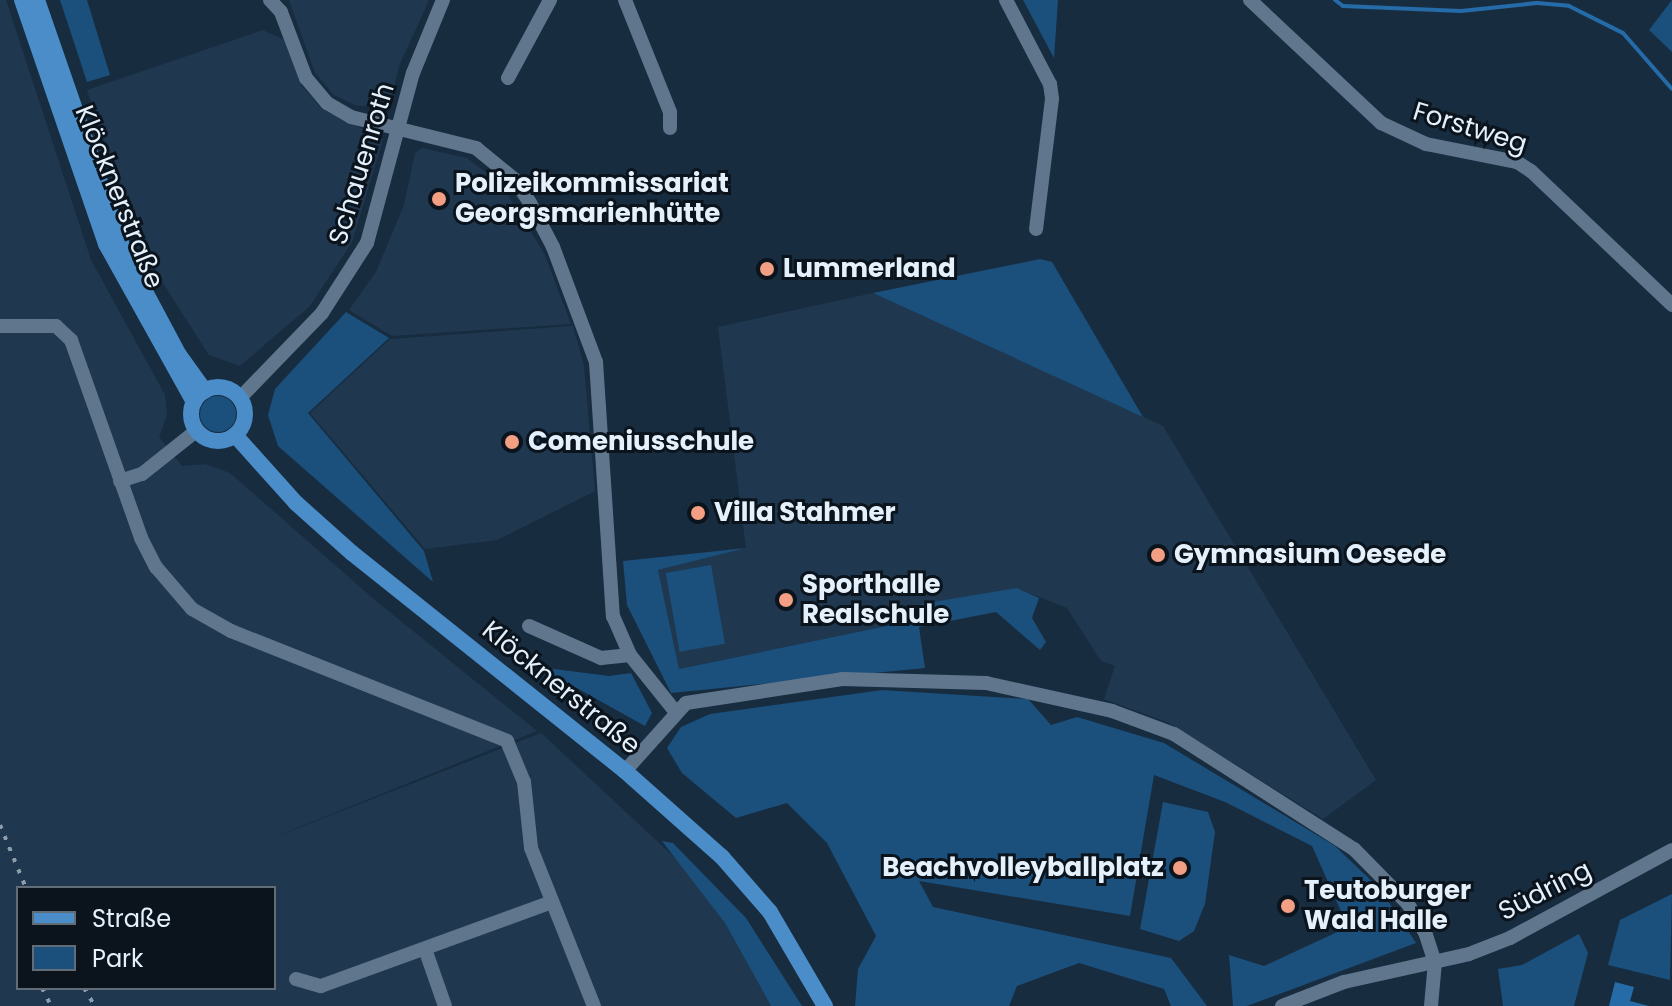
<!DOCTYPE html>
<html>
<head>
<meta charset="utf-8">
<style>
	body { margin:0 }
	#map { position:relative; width:1672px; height:1006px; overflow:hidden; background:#182c3f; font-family:Poppins,sans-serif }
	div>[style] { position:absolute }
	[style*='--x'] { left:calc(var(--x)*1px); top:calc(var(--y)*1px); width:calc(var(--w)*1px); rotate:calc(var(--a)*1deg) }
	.built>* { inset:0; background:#1f3850 }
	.green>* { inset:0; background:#1b4f7c; transform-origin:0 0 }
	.round { border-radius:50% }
	.water>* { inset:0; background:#246ba8 }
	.stream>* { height:4px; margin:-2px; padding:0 2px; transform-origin:2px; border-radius:2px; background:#246ba8 }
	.minor>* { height:14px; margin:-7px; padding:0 7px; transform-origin:7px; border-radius:7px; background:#60768d }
	.major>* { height:16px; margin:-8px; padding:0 8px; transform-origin:8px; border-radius:8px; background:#4a8dc8 }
	.major>.ring { margin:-8px; padding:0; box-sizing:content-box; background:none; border:16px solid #4a8dc8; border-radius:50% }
	.rail>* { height:4px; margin-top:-2px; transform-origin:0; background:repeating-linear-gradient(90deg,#8d9dac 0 4px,transparent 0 12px) }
	.dots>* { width:22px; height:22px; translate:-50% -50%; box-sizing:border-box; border:4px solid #0b141c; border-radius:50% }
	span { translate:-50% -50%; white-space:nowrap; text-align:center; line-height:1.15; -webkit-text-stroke:6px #0b141c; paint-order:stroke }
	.street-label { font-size:26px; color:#e4f1fd }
	.poi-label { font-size:26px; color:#e4f1fd; font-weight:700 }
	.left { translate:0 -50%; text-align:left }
	.right { translate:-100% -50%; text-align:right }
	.legend { position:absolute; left:16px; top:886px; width:260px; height:104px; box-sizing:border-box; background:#0b141c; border:2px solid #626c76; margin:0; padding:10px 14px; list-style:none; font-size:24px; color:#e4f1fd }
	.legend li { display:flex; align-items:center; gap:16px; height:40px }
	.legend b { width:40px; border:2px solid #626c76 }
</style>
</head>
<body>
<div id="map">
	<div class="built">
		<i style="clip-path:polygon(evenodd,0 0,6px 0,91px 260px,165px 395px,167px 415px,159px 437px,182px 466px,205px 464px,230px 473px,376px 601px,537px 731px,260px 843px,541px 733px,687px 869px,725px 923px,771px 1006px,0 1006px,0 0,18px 888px,274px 888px,274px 988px,18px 988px,18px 888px)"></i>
		<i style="clip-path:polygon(289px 0,429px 0,399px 66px,389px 109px,355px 105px,334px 95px,315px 73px)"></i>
		<i style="clip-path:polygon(263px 30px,284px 40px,301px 85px,322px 109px,383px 139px,352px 242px,310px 306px,240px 366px,209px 355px,159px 277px,120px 187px,87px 90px)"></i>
		<i style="clip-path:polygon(422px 148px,467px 158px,501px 184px,544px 253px,571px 324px,392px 336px,349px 310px,376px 272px,404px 205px,415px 153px)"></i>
		<i style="clip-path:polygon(873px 293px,1163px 426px,1376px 780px,1323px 819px,1169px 723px,1104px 699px,1115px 666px,1101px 661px,1067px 608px,1017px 588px,906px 622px,679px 669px,658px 570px,746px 548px,718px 327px)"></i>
		<i style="clip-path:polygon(573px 326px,584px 366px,595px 491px,497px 540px,425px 549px,310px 413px,390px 339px)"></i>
	</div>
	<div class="green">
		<i style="clip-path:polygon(60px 0,87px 0,110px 75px,87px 82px)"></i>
		<i style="clip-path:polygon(1023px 0,1058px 0,1054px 58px)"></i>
		<i style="clip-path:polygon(1672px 0,1672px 52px,1649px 30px)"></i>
		<i style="clip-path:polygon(1040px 259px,1052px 262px,1143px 417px,873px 293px)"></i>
		<i style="clip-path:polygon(346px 312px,389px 338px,308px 413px,424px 551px,433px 582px,278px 446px,268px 415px,275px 389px)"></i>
		<i class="round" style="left:200px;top:396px;width:36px;height:36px"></i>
		<i style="clip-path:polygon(746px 548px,658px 570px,679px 669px,906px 622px,921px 604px,1017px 588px,1039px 598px,1032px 618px,1046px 642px,1040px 650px,996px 612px,919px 627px,925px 668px,671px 693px,627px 605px,623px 561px)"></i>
		<i style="left:711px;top:565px;width:80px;height:46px;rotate:80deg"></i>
		<i style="clip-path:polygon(539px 667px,609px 676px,631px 673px,652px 713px,645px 726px)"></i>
		<i style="clip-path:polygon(882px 690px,1028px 699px,1051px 725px,1077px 717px,1164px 743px,1335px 846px,1380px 889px,1416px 943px,1247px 1006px,1233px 1006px,1229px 955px,1264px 966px,1348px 927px,1312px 846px,1225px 802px,1154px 775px,1130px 916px,919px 881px,933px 907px,1171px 958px,1207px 1006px,1171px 1006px,1164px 989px,1079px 963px,1017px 986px,1009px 1006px,855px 1006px,858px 969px,876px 936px,827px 843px,787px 803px,736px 818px,682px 773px,667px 748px,681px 727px,710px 714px)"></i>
		<i style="clip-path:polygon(1163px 802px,1208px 812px,1215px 832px,1205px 904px,1194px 931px,1179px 941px,1140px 929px)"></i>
		<i style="clip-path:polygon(662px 841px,673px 843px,746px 918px,802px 1006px,771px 1006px,725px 923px)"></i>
		<i style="clip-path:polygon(1672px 894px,1670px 980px,1608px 965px,1620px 920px)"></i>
		<i style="clip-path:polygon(1579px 934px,1588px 953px,1574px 1006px,1503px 1006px,1498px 969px,1522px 965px)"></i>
	</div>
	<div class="water">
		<i style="clip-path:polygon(1615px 982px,1634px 987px,1630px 1001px,1649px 1006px,1609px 1006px)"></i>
	</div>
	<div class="stream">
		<i style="--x:1335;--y:0;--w:10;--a:37"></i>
		<i style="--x:1343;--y:6;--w:118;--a:2.4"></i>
		<i style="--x:1461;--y:11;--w:76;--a:-6"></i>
		<i style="--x:1537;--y:3;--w:32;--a:5"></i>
		<i style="--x:1569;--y:6;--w:60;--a:26.6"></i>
		<i style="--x:1623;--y:33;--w:74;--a:48.8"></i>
	</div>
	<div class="minor">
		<i style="--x:270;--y:0;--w:16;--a:47"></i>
		<i style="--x:281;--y:12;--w:71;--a:69.3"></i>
		<i style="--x:306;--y:78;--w:33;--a:50"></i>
		<i style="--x:327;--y:103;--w:28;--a:30"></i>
		<i style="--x:351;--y:117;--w:129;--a:13.9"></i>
		<i style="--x:476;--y:148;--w:49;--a:39.2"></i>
		<i style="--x:514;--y:179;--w:29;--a:56"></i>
		<i style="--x:530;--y:203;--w:50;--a:62.4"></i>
		<i style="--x:553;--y:247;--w:123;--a:69.5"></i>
		<i style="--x:596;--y:362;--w:255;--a:86.2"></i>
		<i style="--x:613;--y:616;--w:43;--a:66.4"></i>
		<i style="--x:630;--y:655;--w:70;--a:51.3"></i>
		<i style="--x:625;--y:0;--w:121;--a:68.1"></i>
		<i style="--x:670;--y:112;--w:16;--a:90"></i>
		<i style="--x:1006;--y:0;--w:95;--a:62.4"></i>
		<i style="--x:1050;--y:84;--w:15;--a:82"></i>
		<i style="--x:1052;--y:99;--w:131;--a:97"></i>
		<i style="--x:1250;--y:0;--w:180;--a:43.2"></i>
		<i style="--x:1381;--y:123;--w:50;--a:25"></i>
		<i style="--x:1426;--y:144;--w:93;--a:11.2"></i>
		<i style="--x:1517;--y:162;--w:17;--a:33"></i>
		<i style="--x:1531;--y:171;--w:195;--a:43.5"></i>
		<i style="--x:508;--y:78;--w:89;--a:-61.7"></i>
		<i style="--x:0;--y:326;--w:56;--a:0"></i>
		<i style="--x:56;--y:326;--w:21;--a:43"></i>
		<i style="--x:71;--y:340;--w:210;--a:70.5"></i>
		<i style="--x:141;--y:538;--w:33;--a:63"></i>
		<i style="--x:156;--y:567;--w:55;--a:49.4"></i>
		<i style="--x:192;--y:609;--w:45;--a:29.4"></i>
		<i style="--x:231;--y:631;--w:297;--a:21.7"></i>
		<i style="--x:507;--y:741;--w:44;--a:67.5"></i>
		<i style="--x:524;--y:782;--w:66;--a:83.9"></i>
		<i style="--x:531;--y:848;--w:170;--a:68.3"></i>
		<i style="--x:240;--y:398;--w:118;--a:-46"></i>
		<i style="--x:322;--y:313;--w:83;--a:-57.3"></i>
		<i style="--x:367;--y:243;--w:176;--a:-74.9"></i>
		<i style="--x:413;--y:73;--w:79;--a:-67.7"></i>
		<i style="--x:120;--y:481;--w:23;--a:-18"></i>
		<i style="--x:142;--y:474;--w:69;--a:-38.5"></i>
		<i style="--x:529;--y:626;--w:79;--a:24"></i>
		<i style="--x:601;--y:658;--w:29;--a:-6"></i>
		<i style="--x:625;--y:771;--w:91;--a:-48.1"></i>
		<i style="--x:686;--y:703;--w:158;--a:-8.7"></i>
		<i style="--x:842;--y:679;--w:144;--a:1.6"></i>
		<i style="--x:986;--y:683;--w:129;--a:12.5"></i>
		<i style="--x:1112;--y:711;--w:66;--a:20.4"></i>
		<i style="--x:1174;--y:734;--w:214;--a:32.6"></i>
		<i style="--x:1354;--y:849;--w:77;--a:45.5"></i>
		<i style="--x:1408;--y:904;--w:33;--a:59"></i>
		<i style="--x:1425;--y:932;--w:32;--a:72"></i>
		<i style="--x:1435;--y:962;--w:44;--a:95.2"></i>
		<i style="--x:425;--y:949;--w:60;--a:70.7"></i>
		<i style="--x:296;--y:979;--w:26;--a:16"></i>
		<i style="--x:321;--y:986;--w:246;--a:-20"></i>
		<i style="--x:1282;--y:1006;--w:66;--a:-21.2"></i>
		<i style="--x:1344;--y:982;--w:128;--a:-12.6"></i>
		<i style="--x:1469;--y:954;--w:44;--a:-21.3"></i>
		<i style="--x:1510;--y:938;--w:184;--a:-28.5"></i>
	</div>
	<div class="major">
		<i style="--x:22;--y:0;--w:258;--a:71"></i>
		<i style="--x:106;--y:244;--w:181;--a:60.9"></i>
		<i style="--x:37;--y:0;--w:269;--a:70.9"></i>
		<i style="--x:125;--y:254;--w:115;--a:61.9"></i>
		<i style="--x:179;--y:355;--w:44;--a:54.2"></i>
		<i class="ring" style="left:191px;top:387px;width:38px;height:38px"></i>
		<i style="--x:235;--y:435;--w:91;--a:48.1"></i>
		<i style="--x:296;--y:503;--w:75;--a:41.8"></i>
		<i style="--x:352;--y:553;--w:349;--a:38.6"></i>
		<i style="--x:625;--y:771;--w:130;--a:41.6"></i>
		<i style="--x:722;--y:857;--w:73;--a:48.9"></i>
		<i style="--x:770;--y:912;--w:109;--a:59.7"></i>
	</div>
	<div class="rail">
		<i style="--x:0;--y:825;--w:68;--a:67.6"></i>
		<i style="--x:42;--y:988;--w:20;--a:63"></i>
		<i style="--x:84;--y:988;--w:21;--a:59"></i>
	</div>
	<div class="dots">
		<i style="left:439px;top:199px;background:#f39f84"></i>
		<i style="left:767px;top:269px;background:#f39f84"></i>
		<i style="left:512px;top:442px;background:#f39f84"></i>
		<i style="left:698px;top:513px;background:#f39f84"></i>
		<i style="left:1158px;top:555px;background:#f39f84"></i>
		<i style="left:786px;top:600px;background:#f39f84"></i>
		<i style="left:1180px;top:868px;background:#f39f84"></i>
		<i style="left:1288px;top:906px;background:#f39f84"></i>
	</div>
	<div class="street-label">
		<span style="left:1470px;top:128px;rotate:17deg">Forstweg</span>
		<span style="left:362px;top:164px;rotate:-73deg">Schauenroth</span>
		<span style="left:119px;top:197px;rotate:68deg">Klöcknerstraße</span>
		<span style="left:561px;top:688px;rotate:39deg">Klöcknerstraße</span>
		<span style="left:1545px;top:891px;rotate:-27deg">Südring</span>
	</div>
	<div class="poi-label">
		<span class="left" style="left:455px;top:199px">Polizeikommissariat<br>Georgsmarienhütte</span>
		<span class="left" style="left:783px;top:269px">Lummerland</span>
		<span class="left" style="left:528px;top:442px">Comeniusschule</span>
		<span class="left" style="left:714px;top:513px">Villa Stahmer</span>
		<span class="left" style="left:1174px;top:555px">Gymnasium Oesede</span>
		<span class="left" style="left:802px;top:600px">Sporthalle<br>Realschule</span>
		<span class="right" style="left:1164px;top:868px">Beachvolleyballplatz</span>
		<span class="left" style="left:1304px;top:906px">Teutoburger<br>Wald Halle</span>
	</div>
	<ul class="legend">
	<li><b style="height:10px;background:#4a8dc8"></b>Straße</li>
	<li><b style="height:22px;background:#1b4f7c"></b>Park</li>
	</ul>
</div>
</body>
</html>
